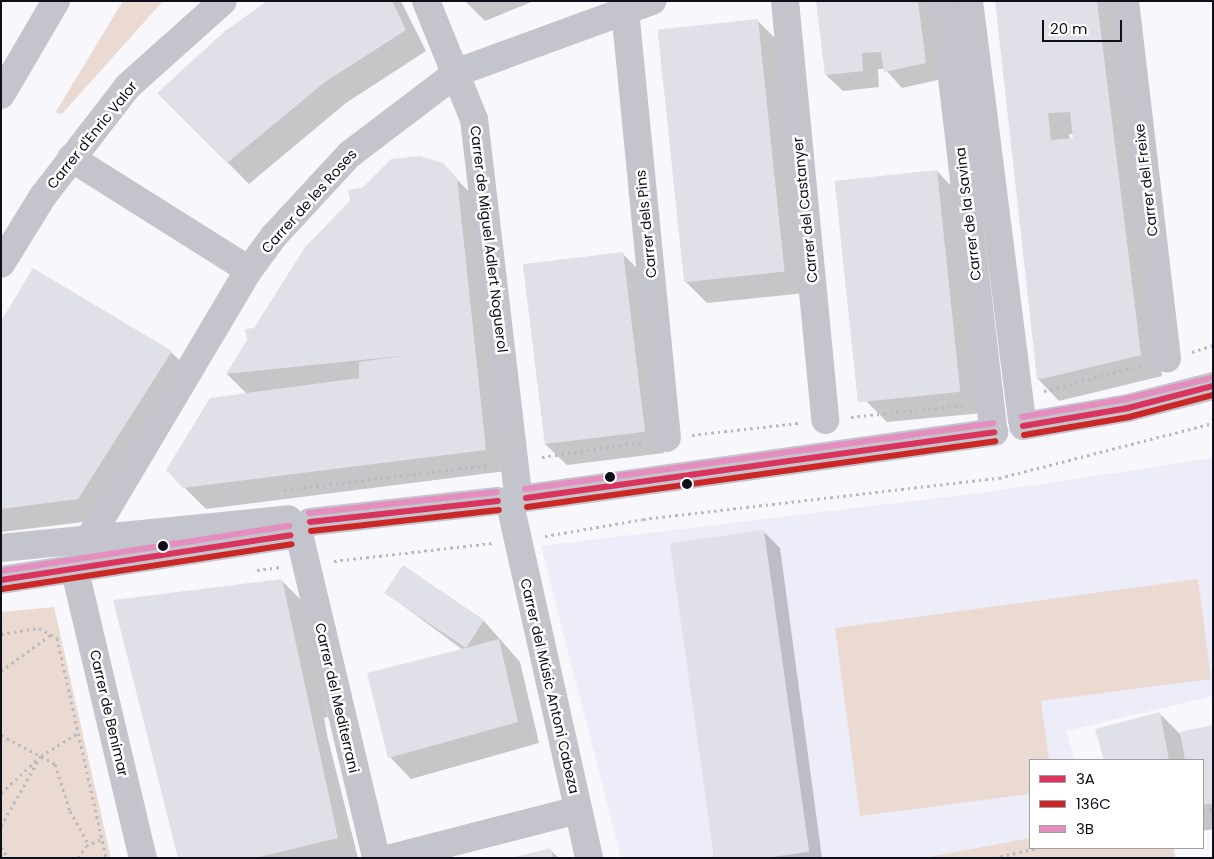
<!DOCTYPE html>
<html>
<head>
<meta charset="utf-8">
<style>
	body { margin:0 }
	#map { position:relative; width:1214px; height:859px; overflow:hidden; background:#f8f8fc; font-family:Poppins,sans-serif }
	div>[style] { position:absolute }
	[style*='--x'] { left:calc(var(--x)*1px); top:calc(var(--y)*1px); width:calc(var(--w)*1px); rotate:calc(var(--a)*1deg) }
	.built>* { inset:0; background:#ecedf8 }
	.green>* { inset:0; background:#eadad2 }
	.shadow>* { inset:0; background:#0003 }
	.building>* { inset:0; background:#e0e0e9; transform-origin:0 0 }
	.path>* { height:3px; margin-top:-1.5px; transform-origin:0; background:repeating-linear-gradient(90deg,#b9babf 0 2.5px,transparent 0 6.5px) }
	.minor>* { height:28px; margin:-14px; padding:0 14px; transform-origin:14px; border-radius:14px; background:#c3c4cc }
	.bus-1>* { height:6px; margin:-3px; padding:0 3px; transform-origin:3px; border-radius:3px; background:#da335e }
	.bus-2>* { height:6px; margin:-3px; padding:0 3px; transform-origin:3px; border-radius:3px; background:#cc2727 }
	.bus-3>* { height:6px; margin:-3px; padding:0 3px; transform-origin:3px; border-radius:3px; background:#e38ebf }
	.dots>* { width:14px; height:14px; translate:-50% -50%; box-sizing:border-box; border:2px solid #fff; border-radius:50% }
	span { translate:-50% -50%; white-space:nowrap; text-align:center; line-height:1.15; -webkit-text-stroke:5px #fff; paint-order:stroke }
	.street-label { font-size:14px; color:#0f0f1b }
	.frame { position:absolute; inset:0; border:2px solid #0f0f1b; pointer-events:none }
	.legend { position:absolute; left:1029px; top:759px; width:175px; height:90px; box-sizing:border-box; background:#fff; border:1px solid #9f9fa4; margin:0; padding:6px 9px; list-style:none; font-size:15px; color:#0f0f1b }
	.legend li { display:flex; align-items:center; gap:10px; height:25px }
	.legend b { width:25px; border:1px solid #9f9fa4 }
	.scale { position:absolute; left:1042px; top:20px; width:80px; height:22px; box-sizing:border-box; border:2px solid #0f0f1b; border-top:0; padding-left:6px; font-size:15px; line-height:18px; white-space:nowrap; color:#0f0f1b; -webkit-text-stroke:4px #fff; paint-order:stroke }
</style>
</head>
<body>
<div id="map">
	<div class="built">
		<i style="clip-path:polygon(1213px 458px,1213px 696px,1066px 731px,1075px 760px,1030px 760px,1030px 838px,923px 858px,621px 858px,541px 546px,987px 492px)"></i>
	</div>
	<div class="green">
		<i style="clip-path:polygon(123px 1px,163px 1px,62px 114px,55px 113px)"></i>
		<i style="clip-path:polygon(1198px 579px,1211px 679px,1041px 701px,1049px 760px,1030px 760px,1030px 794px,860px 816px,835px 628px)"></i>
		<i style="clip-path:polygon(54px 607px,111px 858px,1px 858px,1px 612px)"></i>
		<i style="clip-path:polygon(1030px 838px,1030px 848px,1174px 848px,1175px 858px,923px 858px)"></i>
	</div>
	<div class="shadow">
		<i style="clip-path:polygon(270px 1px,401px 1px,426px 51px,346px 103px,249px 184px,159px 93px)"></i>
		<i style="clip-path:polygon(465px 1px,534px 1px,485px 21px)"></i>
		<i style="clip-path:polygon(817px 1px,932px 1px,942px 79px,902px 88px,885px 69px,878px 69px,879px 87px,843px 91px,826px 75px)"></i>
		<i style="clip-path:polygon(evenodd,996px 1px,1115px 1px,1162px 376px,1059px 401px,1038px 379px,996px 1px,1069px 134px,1074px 134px,1075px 139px,1070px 140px,1069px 134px)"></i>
		<i style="clip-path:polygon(758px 21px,779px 42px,806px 293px,707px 303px,686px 282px)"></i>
		<i style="clip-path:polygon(442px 164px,478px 201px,506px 471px,206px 509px,167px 470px,247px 394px,227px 374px,255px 329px,363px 190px)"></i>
		<i style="clip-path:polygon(937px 171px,958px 193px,983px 413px,887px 422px,866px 401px)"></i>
		<i style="clip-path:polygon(622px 253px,644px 275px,664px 453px,567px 465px,545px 444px)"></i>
		<i style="clip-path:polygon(1px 324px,171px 352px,192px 373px,100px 520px,1px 532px)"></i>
		<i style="clip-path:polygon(763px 531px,780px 548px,822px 858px,713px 858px)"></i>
		<i style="clip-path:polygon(403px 567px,484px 621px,520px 662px,539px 743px,411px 779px,390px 757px,463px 650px,386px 593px)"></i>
		<i style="clip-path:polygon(282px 581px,303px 602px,328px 717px,324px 718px,327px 735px,358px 858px,179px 858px,148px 734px)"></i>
		<i style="clip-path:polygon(1159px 713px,1180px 734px,1213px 726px,1213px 829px,1203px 831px,1203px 760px,1106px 760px,1096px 730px)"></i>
		<i style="clip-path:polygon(550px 850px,559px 858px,518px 858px)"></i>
	</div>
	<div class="building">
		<i style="clip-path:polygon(267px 1px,392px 1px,406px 30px,325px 82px,227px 163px,157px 93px,225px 31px)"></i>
		<i style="clip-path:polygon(816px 1px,918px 1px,926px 63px,884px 72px,881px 52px,862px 53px,863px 71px,825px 75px)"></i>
		<i style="clip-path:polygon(evenodd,995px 1px,1097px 1px,1141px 355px,1037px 380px,995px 1px,1070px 112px,1073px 138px,1051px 140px,1048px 113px,1070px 112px)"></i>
		<i style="left:758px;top:19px;width:254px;height:101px;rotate:84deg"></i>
		<i style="clip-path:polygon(420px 156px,443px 163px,457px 178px,486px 450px,183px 488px,166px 470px,210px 398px,359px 378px,359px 362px,410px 355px,226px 374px,247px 340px,245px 329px,254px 328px,305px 247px,350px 201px,348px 190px,362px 188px,391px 159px)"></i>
		<i style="left:937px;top:170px;width:223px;height:103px;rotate:84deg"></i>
		<i style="left:623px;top:252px;width:181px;height:101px;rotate:83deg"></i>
		<i style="clip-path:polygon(33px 268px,172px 351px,78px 499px,1px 509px,1px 321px)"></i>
		<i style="left:764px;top:530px;width:325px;height:95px;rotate:82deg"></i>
		<i style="clip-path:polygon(403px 565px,484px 620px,466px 648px,499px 639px,518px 722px,388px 758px,367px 673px,466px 648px,384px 593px)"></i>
		<i style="clip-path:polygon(282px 579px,338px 838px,255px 858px,178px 858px,113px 600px)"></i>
		<i style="clip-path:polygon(1160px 712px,1169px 760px,1104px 760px,1095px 729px)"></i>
		<i style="clip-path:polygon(1213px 725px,1213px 803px,1203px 805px,1203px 760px,1185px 760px,1180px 732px)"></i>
		<i style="clip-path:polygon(551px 848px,553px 858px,515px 858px,515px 857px)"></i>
	</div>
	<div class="path">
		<i style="--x:1192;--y:352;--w:22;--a:-18"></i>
		<i style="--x:1044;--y:391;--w:101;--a:-14.9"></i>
		<i style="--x:851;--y:417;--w:114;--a:-6.1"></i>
		<i style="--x:692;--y:435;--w:107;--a:-6.5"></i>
		<i style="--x:542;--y:457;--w:101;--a:-8.5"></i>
		<i style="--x:284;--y:490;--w:206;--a:-7"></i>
		<i style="--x:545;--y:536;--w:99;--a:-9.8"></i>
		<i style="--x:643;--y:519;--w:358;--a:-6.6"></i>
		<i style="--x:999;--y:478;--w:221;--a:-14.4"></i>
		<i style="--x:334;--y:561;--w:159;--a:-6.5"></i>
		<i style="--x:257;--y:570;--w:24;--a:-7"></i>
		<i style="--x:1;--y:634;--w:38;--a:-9"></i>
		<i style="--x:39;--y:628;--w:21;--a:29"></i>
		<i style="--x:57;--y:638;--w:225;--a:77.4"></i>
		<i style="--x:1;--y:671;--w:64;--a:-36.2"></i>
		<i style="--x:1;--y:735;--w:61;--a:28.2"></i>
		<i style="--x:55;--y:764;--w:49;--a:72.3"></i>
		<i style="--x:70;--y:811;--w:39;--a:61"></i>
		<i style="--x:1;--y:793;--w:54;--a:-42.8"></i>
		<i style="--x:41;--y:756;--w:44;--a:-31.9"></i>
		<i style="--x:1203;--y:811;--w:10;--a:-11"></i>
		<i style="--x:1;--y:826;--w:75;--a:-60.4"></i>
		<i style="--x:1;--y:847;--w:13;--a:58"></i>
		<i style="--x:78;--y:858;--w:14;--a:-56"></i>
		<i style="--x:86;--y:846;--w:17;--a:-25"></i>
		<i style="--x:994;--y:858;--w:44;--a:-13.1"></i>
	</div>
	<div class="minor">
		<i style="--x:426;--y:1;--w:127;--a:67.9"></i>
		<i style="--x:474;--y:119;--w:370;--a:83.3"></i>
		<i style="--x:785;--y:1;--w:421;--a:84.5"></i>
		<i style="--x:943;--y:1;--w:428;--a:83.3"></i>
		<i style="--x:969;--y:1;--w:422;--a:82.8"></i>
		<i style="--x:1125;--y:1;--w:360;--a:83.3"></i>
		<i style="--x:625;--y:10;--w:430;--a:84.4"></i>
		<i style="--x:1;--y:95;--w:109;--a:-59.7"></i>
		<i style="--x:71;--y:158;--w:210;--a:32.2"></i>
		<i style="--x:1;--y:264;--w:80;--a:-58.3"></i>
		<i style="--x:43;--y:196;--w:139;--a:-52.3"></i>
		<i style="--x:128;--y:86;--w:127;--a:-41.8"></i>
		<i style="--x:1023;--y:426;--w:107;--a:-9.7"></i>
		<i style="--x:1128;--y:408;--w:88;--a:-14.5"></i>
		<i style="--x:526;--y:498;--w:473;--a:-8"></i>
		<i style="--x:512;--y:513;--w:353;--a:77.4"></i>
		<i style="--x:310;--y:522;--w:189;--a:-6.4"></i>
		<i style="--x:300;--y:538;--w:329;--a:76.6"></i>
		<i style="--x:89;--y:539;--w:313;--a:-59.3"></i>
		<i style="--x:249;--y:270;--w:42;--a:-53.7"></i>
		<i style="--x:274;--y:236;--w:112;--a:-47.2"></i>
		<i style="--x:350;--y:154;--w:136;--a:-37.2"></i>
		<i style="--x:458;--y:72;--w:207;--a:-20.1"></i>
		<i style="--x:1;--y:548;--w:289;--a:-5.7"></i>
		<i style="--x:74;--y:567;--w:299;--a:76.7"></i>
		<i style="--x:1;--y:580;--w:293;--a:-8.8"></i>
		<i style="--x:391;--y:858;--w:193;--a:-14.4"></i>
	</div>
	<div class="bus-1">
		<i style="--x:1023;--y:426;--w:107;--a:-9.7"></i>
		<i style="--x:1128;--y:408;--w:88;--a:-14.5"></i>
		<i style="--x:526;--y:498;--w:473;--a:-8"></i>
		<i style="--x:310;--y:522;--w:189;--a:-6.4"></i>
		<i style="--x:1;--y:580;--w:293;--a:-8.8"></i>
	</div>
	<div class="bus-2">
		<i style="--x:1024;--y:435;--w:107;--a:-9.7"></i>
		<i style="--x:1129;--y:417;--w:87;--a:-14.7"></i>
		<i style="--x:527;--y:507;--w:473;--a:-8"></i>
		<i style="--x:311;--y:531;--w:189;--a:-6.4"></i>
		<i style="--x:2;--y:589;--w:293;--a:-8.8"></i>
	</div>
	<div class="bus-3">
		<i style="--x:1022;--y:417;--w:106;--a:-9.8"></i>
		<i style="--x:1126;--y:399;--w:88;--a:-13.9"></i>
		<i style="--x:525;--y:489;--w:473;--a:-8"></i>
		<i style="--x:309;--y:513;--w:189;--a:-6.4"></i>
		<i style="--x:1;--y:571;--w:292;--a:-8.9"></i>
	</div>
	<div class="dots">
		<i style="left:610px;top:477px;background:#0f0f1b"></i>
		<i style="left:687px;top:484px;background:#0f0f1b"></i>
		<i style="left:163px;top:546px;background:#0f0f1b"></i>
	</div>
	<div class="street-label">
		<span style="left:92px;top:135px;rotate:-51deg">Carrer d'Enric Valor</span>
		<span style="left:1146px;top:180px;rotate:-97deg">Carrer del Freixe</span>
		<span style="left:309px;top:201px;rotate:-48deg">Carrer de les Roses</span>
		<span style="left:805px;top:210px;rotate:-96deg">Carrer del Castanyer</span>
		<span style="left:968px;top:214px;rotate:-97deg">Carrer de la Savina</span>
		<span style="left:646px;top:224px;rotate:-96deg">Carrer dels Pins</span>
		<span style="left:489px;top:239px;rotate:83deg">Carrer de Miguel Adlert Noguerol</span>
		<span style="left:550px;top:686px;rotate:77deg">Carrer del Músic Antoni Cabeza</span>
		<span style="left:337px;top:698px;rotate:77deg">Carrer del Mediterrani</span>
		<span style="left:109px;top:713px;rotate:77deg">Carrer de Benimar</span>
	</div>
	<div class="frame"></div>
	<ul class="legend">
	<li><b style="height:6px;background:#da335e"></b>3A</li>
	<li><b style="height:6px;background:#cc2727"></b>136C</li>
	<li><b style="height:6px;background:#e38ebf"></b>3B</li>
	</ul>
	<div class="scale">20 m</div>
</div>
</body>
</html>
